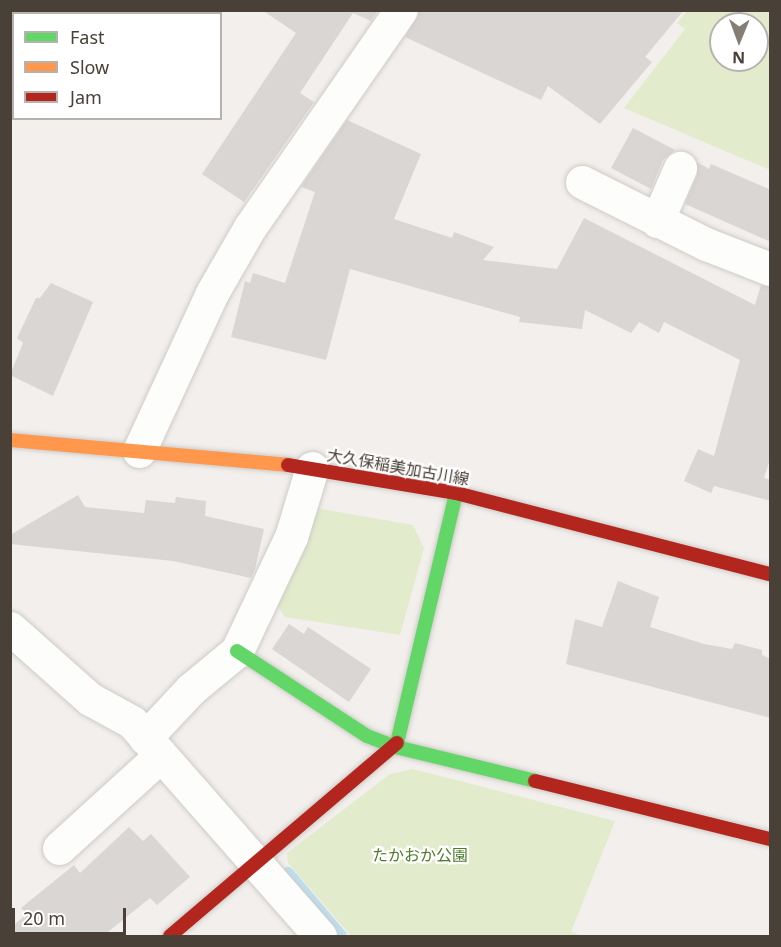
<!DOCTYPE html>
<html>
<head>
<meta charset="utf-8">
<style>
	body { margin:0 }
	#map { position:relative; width:781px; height:947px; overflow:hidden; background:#f2efec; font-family:"Noto Sans","Noto Sans JP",sans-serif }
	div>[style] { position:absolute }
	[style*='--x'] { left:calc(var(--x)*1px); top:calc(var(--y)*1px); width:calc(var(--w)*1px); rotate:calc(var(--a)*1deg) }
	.green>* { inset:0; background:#e2eccc }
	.stream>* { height:12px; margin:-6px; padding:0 6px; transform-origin:6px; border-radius:6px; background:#bddff0 }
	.building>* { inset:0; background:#dad6d3 }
	.roads { filter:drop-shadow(0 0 2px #cecbc8) drop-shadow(0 0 2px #cecbc8) }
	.street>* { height:33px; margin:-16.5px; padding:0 16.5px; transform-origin:16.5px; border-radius:16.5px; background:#fdfdfc }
	.fast>* { height:14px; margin:-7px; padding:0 7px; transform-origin:7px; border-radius:7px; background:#63d668 }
	.slow>* { height:14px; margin:-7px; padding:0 7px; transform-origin:7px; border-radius:7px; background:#ff974d }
	.jam>* { height:14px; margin:-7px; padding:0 7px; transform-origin:7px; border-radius:7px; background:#b3261e }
	span { translate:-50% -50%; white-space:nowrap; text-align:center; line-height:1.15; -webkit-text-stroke:4.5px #fff; paint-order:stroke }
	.street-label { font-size:16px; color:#494137 }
	.park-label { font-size:16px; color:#4e7b29 }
	.frame { position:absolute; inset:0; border:12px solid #494137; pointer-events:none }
	.legend { position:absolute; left:12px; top:12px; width:210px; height:108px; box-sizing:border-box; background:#fff; border:2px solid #b6b3af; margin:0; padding:8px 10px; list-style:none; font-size:18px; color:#494137 }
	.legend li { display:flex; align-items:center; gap:12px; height:30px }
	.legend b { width:30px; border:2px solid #b6b3af }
	.north { position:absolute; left:709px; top:12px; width:60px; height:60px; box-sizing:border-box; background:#fff; border:2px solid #b6b3af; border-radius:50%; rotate:181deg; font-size:16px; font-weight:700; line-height:24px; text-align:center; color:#494137 }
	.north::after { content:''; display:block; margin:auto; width:21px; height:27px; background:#847e76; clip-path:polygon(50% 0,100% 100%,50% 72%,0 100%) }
	.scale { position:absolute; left:12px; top:908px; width:114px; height:27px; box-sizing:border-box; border:3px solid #494137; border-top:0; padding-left:8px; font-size:18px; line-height:21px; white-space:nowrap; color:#494137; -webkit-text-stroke:4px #fff; paint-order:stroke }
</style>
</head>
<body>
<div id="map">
	<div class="green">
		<i style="clip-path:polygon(evenodd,687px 11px,770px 11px,770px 170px,624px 108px,685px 29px,677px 23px,687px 11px,721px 24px,757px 24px,757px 60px,721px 60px,721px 24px)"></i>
		<i style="clip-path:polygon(310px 507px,413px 525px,424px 548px,400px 635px,285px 617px,276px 604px)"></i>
		<i style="clip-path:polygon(413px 769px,615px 821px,571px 932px,583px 936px,351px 936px,288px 863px,287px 853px,390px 774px)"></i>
	</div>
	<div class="stream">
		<i style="--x:288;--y:873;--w:82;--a:49.9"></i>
	</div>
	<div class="building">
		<i style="clip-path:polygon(262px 10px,378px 10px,371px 21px,353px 13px,300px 93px,314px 102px,244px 202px,202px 174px,296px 33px)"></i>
		<i style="clip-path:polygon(420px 10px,684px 10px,645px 57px,652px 62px,600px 124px,548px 86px,541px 100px,405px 37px)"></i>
		<i style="clip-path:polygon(347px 120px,421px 154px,394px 219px,452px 238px,454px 232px,494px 247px,483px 260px,557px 269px,584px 218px,755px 305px,761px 285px,771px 287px,771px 456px,764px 478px,771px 480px,771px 501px,714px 486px,711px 493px,684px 481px,698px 449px,714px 456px,740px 360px,664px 322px,659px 333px,639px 322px,631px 333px,585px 310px,582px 329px,519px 322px,520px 317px,350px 269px,326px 360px,231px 337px,245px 281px,250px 283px,253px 273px,285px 283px,315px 192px,301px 187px)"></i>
		<i style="clip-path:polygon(633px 128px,675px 150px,663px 160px,651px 189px,611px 168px)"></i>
		<i style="clip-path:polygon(697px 162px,709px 169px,711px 164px,771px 190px,771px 242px,685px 204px,697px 175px)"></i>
		<i style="clip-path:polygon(51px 283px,93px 302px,53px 396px,10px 375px,23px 343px,17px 338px,36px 298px,40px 298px)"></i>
		<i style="clip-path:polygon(78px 495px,85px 507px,144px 513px,146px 500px,175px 503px,176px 497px,206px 501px,205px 516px,264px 529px,255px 569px,251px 578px,173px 561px,10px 544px,10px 535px)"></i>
		<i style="clip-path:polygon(618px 581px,659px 597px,650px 627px,704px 644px,732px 649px,735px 643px,762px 650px,762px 655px,771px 659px,771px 718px,566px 664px,575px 619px,602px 627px)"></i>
		<i style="clip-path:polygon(289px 624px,304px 634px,308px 627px,371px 669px,349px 702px,272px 649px)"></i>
		<i style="clip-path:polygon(129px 827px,143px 841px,151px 834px,190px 877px,157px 905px,150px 898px,103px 936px,10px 936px,10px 928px,27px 914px,21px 908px,74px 865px,80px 873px)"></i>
	</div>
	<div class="roads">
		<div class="street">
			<i style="--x:582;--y:182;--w:139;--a:26.6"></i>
			<i style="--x:706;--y:244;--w:69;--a:21.3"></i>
			<i style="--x:657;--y:221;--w:58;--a:-66.5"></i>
			<i style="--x:139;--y:451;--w:174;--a:-65.2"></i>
			<i style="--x:212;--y:293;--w:76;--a:-60.1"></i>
			<i style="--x:250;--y:227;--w:264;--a:-55.2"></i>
			<i style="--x:10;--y:628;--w:107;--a:41.6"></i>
			<i style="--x:90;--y:699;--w:48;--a:28.7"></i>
			<i style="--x:132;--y:722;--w:285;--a:48.7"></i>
			<i style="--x:145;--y:738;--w:67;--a:-46.8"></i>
			<i style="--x:191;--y:689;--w:60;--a:-39.6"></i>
			<i style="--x:237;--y:651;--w:126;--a:-64.7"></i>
			<i style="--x:291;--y:537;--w:72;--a:-73.1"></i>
			<i style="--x:59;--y:848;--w:137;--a:-42.3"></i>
		</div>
		<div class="fast">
			<i style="--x:237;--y:651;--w:155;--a:33.2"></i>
			<i style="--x:367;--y:736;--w:31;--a:21"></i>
			<i style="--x:396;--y:747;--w:143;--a:13.7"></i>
			<i style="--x:397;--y:743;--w:257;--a:-76.7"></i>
		</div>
		<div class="slow">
			<i style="--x:10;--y:440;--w:279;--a:5.1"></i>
		</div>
		<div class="jam">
			<i style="--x:288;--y:465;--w:170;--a:9.5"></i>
			<i style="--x:456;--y:493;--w:324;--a:14.5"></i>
			<i style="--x:535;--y:781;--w:242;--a:13.9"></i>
			<i style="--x:170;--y:936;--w:298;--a:-40.4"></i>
		</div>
	</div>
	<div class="street-label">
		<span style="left:398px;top:467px;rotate:10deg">大久保稲美加古川線</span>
	</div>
	<div class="park-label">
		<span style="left:420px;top:855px">たかおか公園</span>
	</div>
	<div class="frame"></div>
	<ul class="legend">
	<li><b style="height:8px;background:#63d668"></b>Fast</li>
	<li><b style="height:8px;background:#ff974d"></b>Slow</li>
	<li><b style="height:8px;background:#b3261e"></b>Jam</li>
	</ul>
	<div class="north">N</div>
	<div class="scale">20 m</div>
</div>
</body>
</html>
